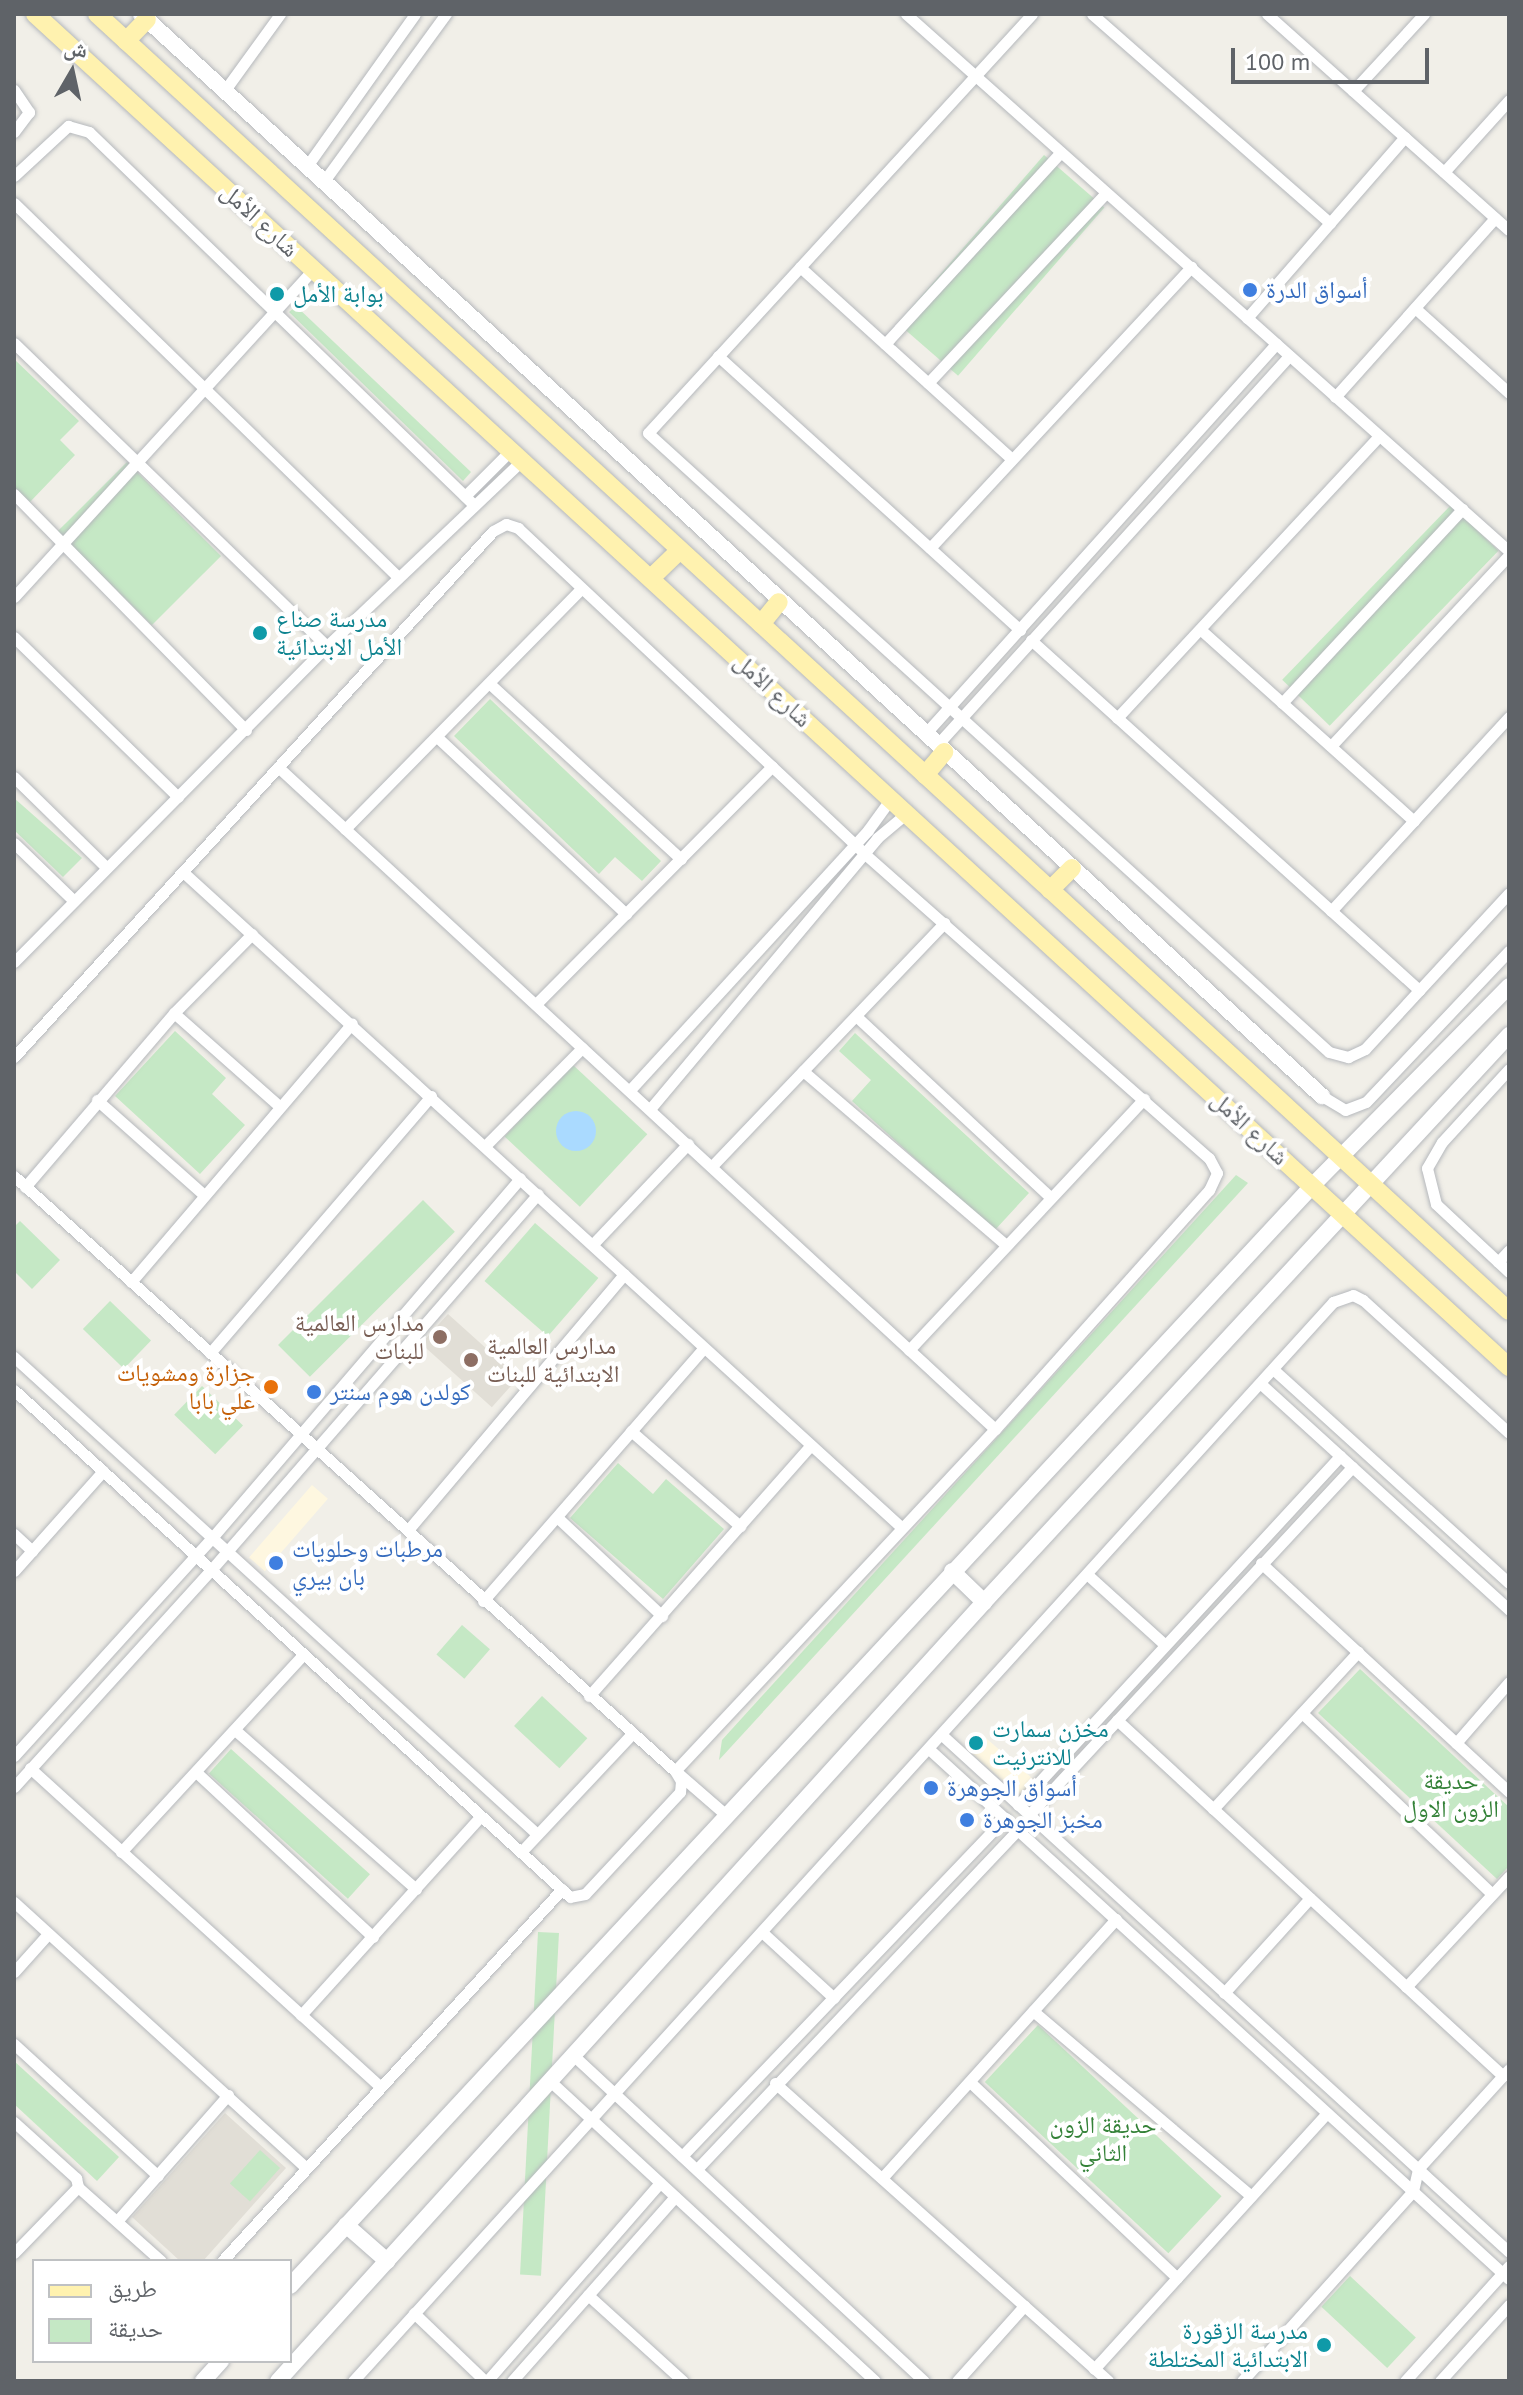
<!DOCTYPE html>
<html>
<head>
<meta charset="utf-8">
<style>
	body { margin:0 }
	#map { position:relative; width:1523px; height:2395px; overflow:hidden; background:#f1efe8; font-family:"PT Sans","Noto Naskh Arabic",sans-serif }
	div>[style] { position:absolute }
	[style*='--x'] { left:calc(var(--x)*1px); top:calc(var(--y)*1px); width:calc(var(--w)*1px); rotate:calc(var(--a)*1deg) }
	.commercial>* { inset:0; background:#fef7e0; transform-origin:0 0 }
	.education>* { inset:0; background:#e1ded6; transform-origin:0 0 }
	.green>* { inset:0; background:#c5e8c5; transform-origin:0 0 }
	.water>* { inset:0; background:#aadaff }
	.round { border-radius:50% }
	.roads { filter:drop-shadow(0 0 2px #b5b8bc) drop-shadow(0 0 2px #b5b8bc) }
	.street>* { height:11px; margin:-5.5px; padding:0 5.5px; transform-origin:5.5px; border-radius:5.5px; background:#fff }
	.secondary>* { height:16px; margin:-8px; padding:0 8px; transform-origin:8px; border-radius:8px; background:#fff }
	.primary>* { height:18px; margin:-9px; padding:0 9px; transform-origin:9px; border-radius:9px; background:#fff2af }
	.dots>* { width:22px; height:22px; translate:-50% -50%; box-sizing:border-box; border:4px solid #fff; border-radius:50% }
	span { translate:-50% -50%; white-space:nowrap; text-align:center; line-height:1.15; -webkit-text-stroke:8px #fff; paint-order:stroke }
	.street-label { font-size:24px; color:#5f6368 }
	.shop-label { font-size:24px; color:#366cbe }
	.left { translate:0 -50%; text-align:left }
	.culture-label { font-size:24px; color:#0d838f }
	.right { translate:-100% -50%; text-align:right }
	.education-label { font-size:24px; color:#785e54 }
	.food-label { font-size:24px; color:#c56008 }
	.park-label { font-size:24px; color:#348238 }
	.frame { position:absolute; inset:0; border:16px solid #5f6368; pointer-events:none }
	.legend { position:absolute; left:32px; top:2259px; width:260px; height:104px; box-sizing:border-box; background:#fff; border:2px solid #bfc1c3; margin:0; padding:10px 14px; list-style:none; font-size:24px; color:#5f6368 }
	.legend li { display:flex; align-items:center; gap:16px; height:40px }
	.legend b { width:40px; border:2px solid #bfc1c3 }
	.north { position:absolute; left:32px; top:32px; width:80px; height:80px; -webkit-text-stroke:6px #fff; paint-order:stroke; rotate:9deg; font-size:22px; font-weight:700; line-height:32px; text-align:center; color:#5f6368 }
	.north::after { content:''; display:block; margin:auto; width:28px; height:36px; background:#5f6368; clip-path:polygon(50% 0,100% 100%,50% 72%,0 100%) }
	.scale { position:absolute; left:1231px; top:48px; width:198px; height:36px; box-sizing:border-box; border:4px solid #5f6368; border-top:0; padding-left:10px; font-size:24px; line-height:28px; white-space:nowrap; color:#5f6368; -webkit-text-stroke:6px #fff; paint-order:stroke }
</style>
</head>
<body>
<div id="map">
	<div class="commercial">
		<i style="left:312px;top:1485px;width:21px;height:96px;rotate:41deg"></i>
		<i style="left:979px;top:1732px;width:77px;height:21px;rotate:41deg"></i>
	</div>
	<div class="education">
		<i style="left:448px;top:1314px;width:95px;height:40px;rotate:42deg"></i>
		<i style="clip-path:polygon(225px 2113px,286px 2168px,203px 2261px,180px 2261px,132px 2217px)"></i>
	</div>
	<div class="green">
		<i style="left:1044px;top:155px;width:80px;height:223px;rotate:41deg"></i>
		<i style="clip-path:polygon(296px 306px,471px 472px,463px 481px,289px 312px)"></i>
		<i style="clip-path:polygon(14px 359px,79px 421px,60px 440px,75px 455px,30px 502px,14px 487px)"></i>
		<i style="left:127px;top:462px;width:133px;height:98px;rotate:45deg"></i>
		<i style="left:1451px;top:505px;width:66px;height:243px;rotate:44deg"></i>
		<i style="clip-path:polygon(490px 699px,661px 861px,642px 881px,615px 857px,599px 874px,454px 736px)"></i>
		<i style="clip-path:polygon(14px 798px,82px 858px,63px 877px,14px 830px)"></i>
		<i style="clip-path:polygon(175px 1031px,226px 1078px,212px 1094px,245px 1125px,200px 1174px,115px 1096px)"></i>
		<i style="clip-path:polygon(855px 1033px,1029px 1193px,994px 1231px,852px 1101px,871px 1080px,839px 1051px)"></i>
		<i style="left:572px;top:1064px;width:103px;height:99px;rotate:43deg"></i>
		<i style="clip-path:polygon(1236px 1175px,1248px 1183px,719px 1760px,722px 1740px)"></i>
		<i style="left:423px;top:1200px;width:45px;height:205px;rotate:45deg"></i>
		<i style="clip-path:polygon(20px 1221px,60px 1260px,32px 1289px,14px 1271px,14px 1227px)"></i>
		<i style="left:535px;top:1223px;width:84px;height:77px;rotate:41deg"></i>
		<i style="left:110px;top:1301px;width:57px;height:39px;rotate:44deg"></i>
		<i style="left:202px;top:1386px;width:57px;height:40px;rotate:44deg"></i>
		<i style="clip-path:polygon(618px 1463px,653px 1494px,666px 1479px,724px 1529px,663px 1599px,570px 1518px)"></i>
		<i style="left:462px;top:1625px;width:37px;height:39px;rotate:41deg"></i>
		<i style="clip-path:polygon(1360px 1669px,1509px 1807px,1509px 1866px,1497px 1879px,1318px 1713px)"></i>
		<i style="left:542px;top:1696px;width:62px;height:41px;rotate:43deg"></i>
		<i style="left:231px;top:1749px;width:187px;height:33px;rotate:42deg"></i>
		<i style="left:538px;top:1932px;width:21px;height:343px;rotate:3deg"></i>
		<i style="left:1038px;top:2025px;width:251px;height:78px;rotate:43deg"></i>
		<i style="clip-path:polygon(14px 2061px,119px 2157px,97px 2181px,14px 2104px)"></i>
		<i style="left:260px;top:2150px;width:27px;height:45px;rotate:42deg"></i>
		<i style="left:1350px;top:2276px;width:90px;height:42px;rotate:43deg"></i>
	</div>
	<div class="water">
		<i class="round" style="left:556px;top:1111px;width:40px;height:40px"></i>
	</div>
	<div class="roads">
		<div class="street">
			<i style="--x:906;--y:14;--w:807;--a:41.69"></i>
			<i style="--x:1032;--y:14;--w:568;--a:132.5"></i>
			<i style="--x:648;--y:433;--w:920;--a:42.27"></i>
			<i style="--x:1329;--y:1052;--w:20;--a:15"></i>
			<i style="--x:1348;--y:1057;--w:19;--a:-25"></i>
			<i style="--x:1365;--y:1049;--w:212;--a:-47.3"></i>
			<i style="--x:1092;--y:14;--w:317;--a:41.3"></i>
			<i style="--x:1267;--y:14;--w:324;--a:41.8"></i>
			<i style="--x:14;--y:90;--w:27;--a:56"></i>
			<i style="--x:29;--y:112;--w:25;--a:127"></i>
			<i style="--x:225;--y:90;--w:94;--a:-54.1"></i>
			<i style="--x:1353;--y:91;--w:105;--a:-47.3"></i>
			<i style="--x:307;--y:166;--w:186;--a:-54.6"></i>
			<i style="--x:1444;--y:172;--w:97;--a:-47.9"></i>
			<i style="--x:14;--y:176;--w:74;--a:-42.8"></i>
			<i style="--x:68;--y:126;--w:22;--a:16"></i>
			<i style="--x:89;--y:132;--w:536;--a:44.09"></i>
			<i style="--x:324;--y:181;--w:207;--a:-53.9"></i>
			<i style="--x:14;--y:203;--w:536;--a:44.24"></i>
			<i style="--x:800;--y:267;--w:286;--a:42.2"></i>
			<i style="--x:1415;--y:308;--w:127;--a:42.1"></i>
			<i style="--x:1247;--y:318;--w:240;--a:-48.9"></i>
			<i style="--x:14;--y:343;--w:436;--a:44.1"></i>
			<i style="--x:885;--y:344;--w:260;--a:-47.5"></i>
			<i style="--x:718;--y:356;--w:408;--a:42.2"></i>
			<i style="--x:928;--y:383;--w:260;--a:-46.9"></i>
			<i style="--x:1335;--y:397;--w:240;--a:-48.2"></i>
			<i style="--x:14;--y:494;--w:331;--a:45.5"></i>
			<i style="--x:465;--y:496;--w:65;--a:-45"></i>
			<i style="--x:930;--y:548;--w:384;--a:-47.1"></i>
			<i style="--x:14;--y:597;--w:445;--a:-47.6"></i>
			<i style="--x:1201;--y:630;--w:286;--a:41.9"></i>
			<i style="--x:14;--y:637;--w:229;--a:44.3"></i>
			<i style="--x:1031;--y:640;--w:523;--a:42.05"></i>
			<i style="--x:490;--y:684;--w:259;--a:42.5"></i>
			<i style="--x:1282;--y:703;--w:265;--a:-47.1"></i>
			<i style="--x:1117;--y:718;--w:385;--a:-47.1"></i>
			<i style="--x:925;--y:734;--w:525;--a:-48.01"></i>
			<i style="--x:437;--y:737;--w:259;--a:43.1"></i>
			<i style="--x:937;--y:745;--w:525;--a:-47.86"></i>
			<i style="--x:1331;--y:746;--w:261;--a:-47"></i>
			<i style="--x:278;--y:767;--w:976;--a:42.72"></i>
			<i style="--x:14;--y:777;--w:129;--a:44.4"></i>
			<i style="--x:345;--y:829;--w:337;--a:-45.5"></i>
			<i style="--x:14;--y:843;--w:82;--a:44"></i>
			<i style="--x:183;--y:872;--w:970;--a:42.37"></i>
			<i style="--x:1331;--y:911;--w:263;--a:-47.5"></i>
			<i style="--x:14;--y:962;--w:445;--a:-45.3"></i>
			<i style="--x:327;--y:646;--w:269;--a:-43.6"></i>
			<i style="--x:536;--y:1004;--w:335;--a:-45.2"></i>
			<i style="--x:174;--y:1013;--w:139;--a:41.5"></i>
			<i style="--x:857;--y:1017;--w:264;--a:43"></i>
			<i style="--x:14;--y:1057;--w:711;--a:-47.68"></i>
			<i style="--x:493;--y:531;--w:15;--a:-28"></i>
			<i style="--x:506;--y:524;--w:13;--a:18"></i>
			<i style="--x:518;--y:528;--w:478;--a:43.2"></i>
			<i style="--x:866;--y:855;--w:458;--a:41.5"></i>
			<i style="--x:1209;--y:1158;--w:17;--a:62"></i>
			<i style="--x:1217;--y:1173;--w:19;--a:115"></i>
			<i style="--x:1209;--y:1190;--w:321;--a:131.8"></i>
			<i style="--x:995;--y:1429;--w:468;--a:133.1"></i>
			<i style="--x:1509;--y:1069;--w:99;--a:132.5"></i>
			<i style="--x:1442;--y:1142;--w:30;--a:120"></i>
			<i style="--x:1427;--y:1168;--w:37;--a:76"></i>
			<i style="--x:1436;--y:1204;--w:100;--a:43"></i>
			<i style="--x:803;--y:1071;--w:267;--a:40.6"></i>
			<i style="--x:630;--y:1090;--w:352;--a:-47.5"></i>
			<i style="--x:868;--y:830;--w:39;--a:-54"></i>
			<i style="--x:1322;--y:1096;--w:27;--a:31"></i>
			<i style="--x:1345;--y:1110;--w:22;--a:-21"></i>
			<i style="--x:1366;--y:1102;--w:208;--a:-46.6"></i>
			<i style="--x:97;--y:1100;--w:142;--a:41.6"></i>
			<i style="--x:650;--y:1109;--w:354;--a:-50"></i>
			<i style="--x:877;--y:838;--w:39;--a:-40"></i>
			<i style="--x:485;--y:1146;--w:138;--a:-45.3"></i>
			<i style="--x:713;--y:1165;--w:335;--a:-46.3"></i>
			<i style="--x:14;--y:1176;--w:889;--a:41.99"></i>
			<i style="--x:675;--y:1771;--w:12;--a:59"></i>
			<i style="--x:681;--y:1781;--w:11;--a:95"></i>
			<i style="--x:680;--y:1792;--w:139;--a:133"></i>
			<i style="--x:585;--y:1894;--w:15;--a:169"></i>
			<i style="--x:570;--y:1897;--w:752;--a:-137.64"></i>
			<i style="--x:25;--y:1187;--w:229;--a:-49.4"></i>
			<i style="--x:174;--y:1013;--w:111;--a:-45.4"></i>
			<i style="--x:593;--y:1244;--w:138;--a:-46.5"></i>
			<i style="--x:1498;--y:1262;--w:16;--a:-47"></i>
			<i style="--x:131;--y:1282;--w:340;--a:-49.5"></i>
			<i style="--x:909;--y:1350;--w:344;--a:-46.9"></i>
			<i style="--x:210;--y:1353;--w:339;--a:-49.3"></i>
			<i style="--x:14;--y:1357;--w:708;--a:42.37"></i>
			<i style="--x:1274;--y:1370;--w:317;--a:42.2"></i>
			<i style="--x:1261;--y:1384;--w:336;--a:42.3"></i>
			<i style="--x:631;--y:1431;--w:145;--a:41.1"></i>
			<i style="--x:558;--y:1518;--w:143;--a:43.3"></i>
			<i style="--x:408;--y:1530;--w:335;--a:-49.8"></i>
			<i style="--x:14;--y:1534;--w:25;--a:43"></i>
			<i style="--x:1261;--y:1563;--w:338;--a:42.7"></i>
			<i style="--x:14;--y:1571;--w:134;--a:-48.3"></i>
			<i style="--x:1089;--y:1576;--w:100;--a:42.2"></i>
			<i style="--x:483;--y:1601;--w:335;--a:-48.9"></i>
			<i style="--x:589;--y:1696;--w:334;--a:-48.5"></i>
			<i style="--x:1302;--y:1713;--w:262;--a:43.6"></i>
			<i style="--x:1117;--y:1720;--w:525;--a:42.68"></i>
			<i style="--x:235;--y:1730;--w:241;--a:41.3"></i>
			<i style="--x:943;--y:1736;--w:766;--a:42.35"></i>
			<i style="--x:1456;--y:1743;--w:81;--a:-49"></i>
			<i style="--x:930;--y:1750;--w:784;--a:42.42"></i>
			<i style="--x:14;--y:1756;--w:293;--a:-47.8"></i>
			<i style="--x:211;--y:1539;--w:475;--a:-49.4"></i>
			<i style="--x:30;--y:1768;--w:472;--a:42.3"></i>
			<i style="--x:196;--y:1772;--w:242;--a:43"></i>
			<i style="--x:680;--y:1775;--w:61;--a:41"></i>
			<i style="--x:14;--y:1787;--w:293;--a:-47.8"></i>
			<i style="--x:211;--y:1570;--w:498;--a:-49"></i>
			<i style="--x:1018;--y:1805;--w:475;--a:-47.3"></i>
			<i style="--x:1213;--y:1809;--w:214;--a:-47.3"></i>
			<i style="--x:1029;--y:1815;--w:475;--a:-47.1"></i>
			<i style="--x:121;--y:1852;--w:268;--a:-47.3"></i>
			<i style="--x:521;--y:1852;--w:161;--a:-46.8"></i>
			<i style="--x:14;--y:1902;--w:395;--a:42.3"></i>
			<i style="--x:763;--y:1933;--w:96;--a:42.5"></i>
			<i style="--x:14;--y:1972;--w:51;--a:-48.2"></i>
			<i style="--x:1406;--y:1987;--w:151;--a:-47.1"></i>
			<i style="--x:1224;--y:1993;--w:128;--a:-47.8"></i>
			<i style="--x:1033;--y:2011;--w:286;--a:40.3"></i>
			<i style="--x:301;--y:2015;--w:268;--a:-47.9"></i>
			<i style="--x:14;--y:2044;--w:195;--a:42.5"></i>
			<i style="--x:573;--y:2055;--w:479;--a:42.9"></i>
			<i style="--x:550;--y:2081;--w:442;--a:42.7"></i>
			<i style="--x:970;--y:2082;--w:285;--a:43.4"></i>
			<i style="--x:775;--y:2083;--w:447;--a:41.8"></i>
			<i style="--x:14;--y:2122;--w:84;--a:42.1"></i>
			<i style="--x:76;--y:2178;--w:9;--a:77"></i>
			<i style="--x:78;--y:2187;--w:111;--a:41.7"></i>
			<i style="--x:682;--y:2156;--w:468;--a:-46.3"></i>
			<i style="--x:697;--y:2169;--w:467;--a:-46.6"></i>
			<i style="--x:882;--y:2178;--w:349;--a:-47.9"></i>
			<i style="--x:117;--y:2221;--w:168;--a:-48.6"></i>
			<i style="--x:14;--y:2253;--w:92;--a:-45.9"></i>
			<i style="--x:222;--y:2261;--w:504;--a:-47.57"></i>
			<i style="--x:588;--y:2295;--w:128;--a:42.2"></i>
			<i style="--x:414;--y:2313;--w:98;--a:43.8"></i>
			<i style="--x:1094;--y:2369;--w:346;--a:-47.7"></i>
			<i style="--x:353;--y:2381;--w:1458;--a:-47.75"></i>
			<i style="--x:1333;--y:1302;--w:21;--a:-19"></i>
			<i style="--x:1353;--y:1295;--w:11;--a:27"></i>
			<i style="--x:1363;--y:1300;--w:197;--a:42.3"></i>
			<i style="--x:487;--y:2381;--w:263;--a:-48.9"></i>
			<i style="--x:512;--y:2381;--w:246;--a:-48.5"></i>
			<i style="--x:957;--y:2381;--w:101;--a:-48.2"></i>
			<i style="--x:1242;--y:2381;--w:256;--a:-48"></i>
			<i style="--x:1413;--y:2191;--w:23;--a:-77"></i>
			<i style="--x:1418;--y:2169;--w:135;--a:-47.7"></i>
			<i style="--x:1405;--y:2381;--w:155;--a:-47.9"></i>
			<i style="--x:1440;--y:2381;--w:103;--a:-47.8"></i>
		</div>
		<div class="secondary">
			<i style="--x:141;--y:14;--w:1602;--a:42.5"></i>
			<i style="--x:952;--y:1571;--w:45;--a:44.1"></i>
			<i style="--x:346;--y:2225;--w:55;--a:41.3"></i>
			<i style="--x:290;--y:2286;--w:1503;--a:-47.1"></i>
			<i style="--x:1313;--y:1185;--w:279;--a:-45.4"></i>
			<i style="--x:203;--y:2381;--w:27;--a:-48"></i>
			<i style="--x:278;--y:2381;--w:1051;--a:-47.81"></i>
			<i style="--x:984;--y:1602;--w:773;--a:-47.2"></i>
		</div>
		<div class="primary">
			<i style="--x:35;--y:14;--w:2001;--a:42.55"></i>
			<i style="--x:97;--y:14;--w:1917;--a:42.57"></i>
			<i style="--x:126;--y:41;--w:30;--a:-46"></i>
			<i style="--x:651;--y:578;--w:40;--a:-44"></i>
			<i style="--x:761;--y:624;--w:28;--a:-51"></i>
			<i style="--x:925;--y:775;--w:30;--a:-50"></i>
			<i style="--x:1050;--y:890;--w:31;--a:-45"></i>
		</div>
	</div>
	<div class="dots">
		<i style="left:1250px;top:290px;background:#3f7fe0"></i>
		<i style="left:277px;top:294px;background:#0f9aa8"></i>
		<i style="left:260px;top:633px;background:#0f9aa8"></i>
		<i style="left:440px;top:1337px;background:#8d6e63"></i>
		<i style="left:471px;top:1360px;background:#8d6e63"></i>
		<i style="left:271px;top:1387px;background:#e8710a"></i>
		<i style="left:314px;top:1392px;background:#3f7fe0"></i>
		<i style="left:276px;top:1563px;background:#3f7fe0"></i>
		<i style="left:976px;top:1743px;background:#0f9aa8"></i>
		<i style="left:931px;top:1788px;background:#3f7fe0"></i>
		<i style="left:967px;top:1820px;background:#3f7fe0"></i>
		<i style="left:1324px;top:2345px;background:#0f9aa8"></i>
	</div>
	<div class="street-label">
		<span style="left:260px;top:220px;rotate:43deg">شارع الأمل</span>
		<span style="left:773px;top:690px;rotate:43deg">شارع الأمل</span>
		<span style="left:1250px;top:1128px;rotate:43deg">شارع الأمل</span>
	</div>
	<div class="shop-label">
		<span class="left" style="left:1266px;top:290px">أسواق الدرة</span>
		<span class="left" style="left:330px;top:1392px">كولدن هوم سنتر</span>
		<span class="left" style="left:292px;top:1563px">مرطبات وحلويات<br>بان بيري</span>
		<span class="left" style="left:947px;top:1788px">أسواق الجوهرة</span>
		<span class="left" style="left:983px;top:1820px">مخبز الجوهرة</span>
	</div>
	<div class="culture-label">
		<span class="left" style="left:293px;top:294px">بوابة الأمل</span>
		<span class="left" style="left:276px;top:633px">مدرسة صناع<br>الأمل الابتدائية</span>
		<span class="left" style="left:992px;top:1743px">مخزن سمارت<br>للانترنيت</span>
		<span class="right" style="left:1308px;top:2345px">مدرسة الزقورة<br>الابتدائية المختلطة</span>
	</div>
	<div class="education-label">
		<span class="right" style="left:424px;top:1337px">مدارس العالمية<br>للبنات</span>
		<span class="left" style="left:487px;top:1360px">مدارس العالمية<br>الابتدائية للبنات</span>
	</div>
	<div class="food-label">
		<span class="right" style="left:255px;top:1387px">جزارة ومشويات<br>علي بابا</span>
	</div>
	<div class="park-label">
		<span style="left:1451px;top:1795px">حديقة<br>الزون الاول</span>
		<span style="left:1103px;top:2139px">حديقة الزون<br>الثاني</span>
	</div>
	<div class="frame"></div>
	<ul class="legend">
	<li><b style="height:10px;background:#fff2af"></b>طريق</li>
	<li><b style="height:22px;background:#c5e8c5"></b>حديقة</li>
	</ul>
	<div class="north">ش</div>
	<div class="scale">100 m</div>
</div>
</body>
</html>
